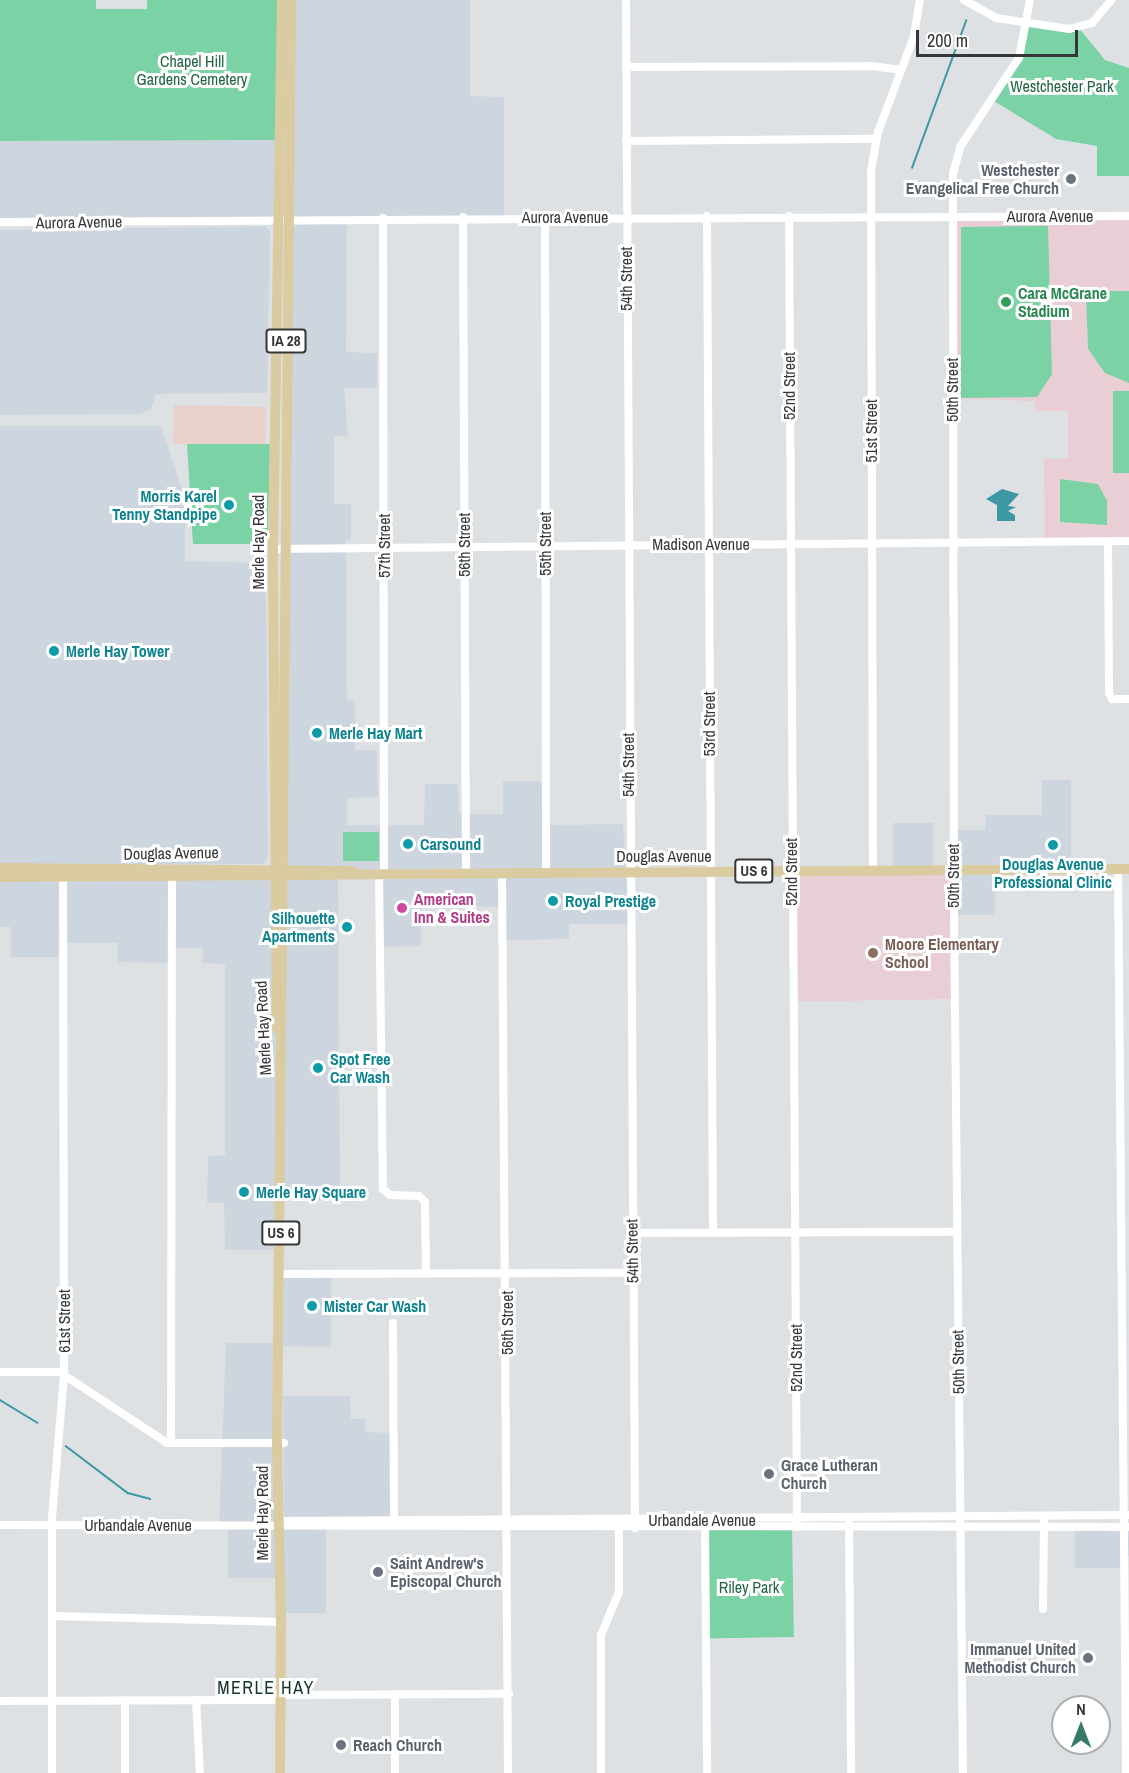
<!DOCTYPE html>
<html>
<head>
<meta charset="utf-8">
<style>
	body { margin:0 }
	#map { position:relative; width:1129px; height:1773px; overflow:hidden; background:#dee1e4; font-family:"Archivo Narrow",sans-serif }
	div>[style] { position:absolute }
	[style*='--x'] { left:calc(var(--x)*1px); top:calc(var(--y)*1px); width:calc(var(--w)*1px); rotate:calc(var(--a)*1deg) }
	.built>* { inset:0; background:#cdd6df; transform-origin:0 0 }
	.education>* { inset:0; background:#e9cfd5; transform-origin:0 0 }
	.medical>* { inset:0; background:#ead0cb; transform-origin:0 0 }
	.green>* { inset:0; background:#7bd3a5; transform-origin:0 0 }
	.water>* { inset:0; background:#3c99a4 }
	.stream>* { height:1.5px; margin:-0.75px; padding:0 0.75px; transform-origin:0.75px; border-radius:0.75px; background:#3c99a4 }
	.minor>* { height:8px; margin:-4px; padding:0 4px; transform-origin:4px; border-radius:4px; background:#fff }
	.major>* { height:10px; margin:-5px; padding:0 5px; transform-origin:5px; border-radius:5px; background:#dacba1 }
	.dots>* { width:16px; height:16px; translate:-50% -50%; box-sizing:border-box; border:3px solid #fff; border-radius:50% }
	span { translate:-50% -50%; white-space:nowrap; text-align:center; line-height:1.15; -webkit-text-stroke:6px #fff; paint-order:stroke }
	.shield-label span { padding:2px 4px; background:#fff; border:2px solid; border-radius:4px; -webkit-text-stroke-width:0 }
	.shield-label { font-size:15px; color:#343637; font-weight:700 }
	.park-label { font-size:16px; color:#236446 }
	.worship-label { font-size:16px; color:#5b616d; font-weight:700 }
	.right { translate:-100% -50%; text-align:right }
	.left { translate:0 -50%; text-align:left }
	.street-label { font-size:16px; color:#343637 }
	.leisure-label { font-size:16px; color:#27864d; font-weight:700 }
	.culture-label { font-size:16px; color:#0d838f; font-weight:700 }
	.hotel-label { font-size:16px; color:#b23c85; font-weight:700 }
	.education-label { font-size:16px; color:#785e54; font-weight:700 }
	.neighbourhood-label { font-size:18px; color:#15342c; letter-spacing:1.5px }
	.north { position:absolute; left:1051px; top:1695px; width:60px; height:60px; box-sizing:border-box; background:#fff; border:2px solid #aeafaf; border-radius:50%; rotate:0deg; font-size:16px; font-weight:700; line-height:24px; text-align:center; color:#343637 }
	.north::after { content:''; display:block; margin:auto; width:21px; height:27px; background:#387968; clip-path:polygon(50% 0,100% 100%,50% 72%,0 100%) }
	.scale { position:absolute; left:916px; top:30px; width:162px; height:27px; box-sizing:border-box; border:3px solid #343637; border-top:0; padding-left:8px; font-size:18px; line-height:21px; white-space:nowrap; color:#343637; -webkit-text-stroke:4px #fff; paint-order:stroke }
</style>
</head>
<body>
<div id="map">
	<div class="built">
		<i style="clip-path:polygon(291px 0,470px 0,470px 96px,504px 97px,504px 217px,347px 218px,346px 352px,377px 353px,377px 388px,344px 388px,348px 436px,334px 436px,334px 504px,351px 504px,351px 539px,346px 540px,347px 700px,355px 701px,355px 750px,377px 750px,378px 797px,347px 798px,347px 825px,424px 825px,425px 784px,458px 784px,459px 814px,503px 814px,503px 781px,540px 781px,546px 795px,547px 825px,623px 824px,629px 924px,569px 924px,569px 939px,503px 940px,503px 907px,421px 906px,421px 946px,380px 947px,379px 873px,284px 868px)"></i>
		<i style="left:0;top:140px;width:278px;height:82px"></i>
		<i style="clip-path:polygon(266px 226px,270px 232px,267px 393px,156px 394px,151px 409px,140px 414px,0 415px,0 230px)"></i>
		<i style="clip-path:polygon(0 426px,161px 426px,185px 498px,185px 561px,266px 563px,268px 857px,263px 864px,0 865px)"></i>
		<i style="clip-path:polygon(1042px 780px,1071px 780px,1071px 869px,995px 869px,995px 915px,954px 915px,953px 830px,985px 830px,986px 815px,1042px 815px)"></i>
		<i style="left:893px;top:823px;width:40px;height:47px"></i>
		<i style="clip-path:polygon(0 877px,338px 877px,340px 1199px,281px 1199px,281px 1250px,225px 1250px,224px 1203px,207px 1203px,208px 1156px,225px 1155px,225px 964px,203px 963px,203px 948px,171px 948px,171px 963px,118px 962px,117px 943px,62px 943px,62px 957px,11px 957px,11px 927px,0 927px)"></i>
		<i style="clip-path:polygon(281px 1274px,331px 1274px,331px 1347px,281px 1346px,278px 1578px,228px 1578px,228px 1526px,219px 1526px,226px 1343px,281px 1343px)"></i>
		<i style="clip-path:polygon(283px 1396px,350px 1396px,351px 1419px,365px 1419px,365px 1432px,394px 1433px,394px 1521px,284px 1521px)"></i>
		<i style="clip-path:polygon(1075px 1527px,1129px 1527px,1129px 1556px,1123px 1556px,1123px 1568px,1075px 1568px)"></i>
		<i style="left:284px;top:1528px;width:42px;height:85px"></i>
	</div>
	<div class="education">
		<i style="clip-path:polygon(951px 215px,1129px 216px,1129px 541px,1045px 542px,1044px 459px,1068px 458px,1068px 411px,1035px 411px,1035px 401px,957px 399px)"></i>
		<i style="left:953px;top:870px;width:129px;height:162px;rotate:89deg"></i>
	</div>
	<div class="medical">
		<i style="left:174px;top:405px;width:92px;height:39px;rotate:1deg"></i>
	</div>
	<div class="green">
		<i style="clip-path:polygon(0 0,96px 0,96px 9px,147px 9px,147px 0,282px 0,278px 140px,0 141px)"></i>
		<i style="clip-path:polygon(1026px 23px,1079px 28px,1105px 60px,1129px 68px,1129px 176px,1097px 176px,1097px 146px,1056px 139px,994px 101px,1011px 73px)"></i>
		<i style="clip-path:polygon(1048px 226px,1052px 374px,1037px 397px,961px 398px,961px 227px)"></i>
		<i style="clip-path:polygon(1086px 291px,1129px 291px,1129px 383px,1105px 373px,1088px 349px)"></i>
		<i style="left:1113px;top:391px;width:16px;height:82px"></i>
		<i style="clip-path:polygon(187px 444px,270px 444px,268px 531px,259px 544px,193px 544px)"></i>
		<i style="clip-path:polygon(1060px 479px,1098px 484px,1107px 501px,1107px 525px,1060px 522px)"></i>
		<i style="left:343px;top:832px;width:36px;height:29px"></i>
		<i style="left:792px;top:1527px;width:110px;height:87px;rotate:89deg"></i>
	</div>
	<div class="water">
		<i style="clip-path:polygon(1002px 489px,1019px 494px,1008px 506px,1016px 507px,1008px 511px,1015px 515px,1015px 521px,997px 521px,997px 505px,986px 499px)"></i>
	</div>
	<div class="stream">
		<i style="--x:912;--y:168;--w:157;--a:-69.8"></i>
		<i style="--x:0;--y:1400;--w:44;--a:31.2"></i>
		<i style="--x:66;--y:1446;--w:78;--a:37.2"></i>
		<i style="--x:128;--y:1493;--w:23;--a:15"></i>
	</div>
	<div class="minor">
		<i style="--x:626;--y:0;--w:1528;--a:89.66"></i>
		<i style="--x:964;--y:0;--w:37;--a:29"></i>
		<i style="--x:996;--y:18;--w:74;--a:8.6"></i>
		<i style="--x:1069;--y:29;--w:24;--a:-15"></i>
		<i style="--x:1092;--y:23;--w:30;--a:-50"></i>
		<i style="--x:626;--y:67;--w:244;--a:-0.2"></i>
		<i style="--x:870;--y:66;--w:31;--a:7"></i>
		<i style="--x:626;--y:141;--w:250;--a:-0.5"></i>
		<i style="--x:707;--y:216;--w:1017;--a:89.66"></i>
		<i style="--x:789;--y:216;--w:1311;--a:89.65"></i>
		<i style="--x:463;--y:217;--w:656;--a:89.74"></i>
		<i style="--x:545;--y:217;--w:655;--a:89.91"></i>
		<i style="--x:383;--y:218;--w:655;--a:89.91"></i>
		<i style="--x:0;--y:222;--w:1129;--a:-0.3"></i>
		<i style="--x:1108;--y:542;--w:151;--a:89.6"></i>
		<i style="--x:1109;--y:693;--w:7;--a:63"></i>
		<i style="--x:1112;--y:699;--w:17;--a:0"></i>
		<i style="--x:273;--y:549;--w:856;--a:-0.54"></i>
		<i style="--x:1118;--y:869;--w:904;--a:89.49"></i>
		<i style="--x:873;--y:870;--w:699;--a:-90.16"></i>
		<i style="--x:871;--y:171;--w:40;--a:-80"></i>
		<i style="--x:878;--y:132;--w:103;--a:-69.4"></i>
		<i style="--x:914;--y:36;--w:36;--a:-81"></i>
		<i style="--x:379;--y:873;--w:316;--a:89.3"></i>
		<i style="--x:383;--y:1189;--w:9;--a:41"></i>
		<i style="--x:390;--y:1195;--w:29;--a:2"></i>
		<i style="--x:419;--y:1196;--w:8;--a:45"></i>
		<i style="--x:425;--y:1202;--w:71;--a:89.2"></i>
		<i style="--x:502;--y:873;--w:900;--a:89.62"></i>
		<i style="--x:632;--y:1233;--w:325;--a:-0.2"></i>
		<i style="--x:281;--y:1274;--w:352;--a:-0.2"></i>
		<i style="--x:393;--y:1323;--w:201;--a:89.7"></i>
		<i style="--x:0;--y:1372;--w:64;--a:0"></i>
		<i style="--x:64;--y:1375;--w:123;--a:33.4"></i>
		<i style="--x:167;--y:1443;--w:117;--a:0"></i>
		<i style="--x:171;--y:1443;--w:571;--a:-89.9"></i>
		<i style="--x:705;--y:1523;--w:250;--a:89.5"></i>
		<i style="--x:849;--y:1523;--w:250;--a:89.5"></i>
		<i style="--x:0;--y:1525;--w:1129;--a:0.1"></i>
		<i style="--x:277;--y:1525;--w:8;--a:-30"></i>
		<i style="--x:284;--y:1521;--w:845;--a:-0.41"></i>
		<i style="--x:1043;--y:1609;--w:88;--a:-89.3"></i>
		<i style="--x:52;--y:1616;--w:229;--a:1.5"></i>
		<i style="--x:395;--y:1694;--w:79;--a:90"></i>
		<i style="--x:281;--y:1695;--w:228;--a:-0.3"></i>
		<i style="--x:196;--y:1700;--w:73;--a:86.9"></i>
		<i style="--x:0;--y:1701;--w:281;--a:-0.2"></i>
		<i style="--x:52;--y:1773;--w:255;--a:-90"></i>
		<i style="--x:52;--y:1518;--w:144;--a:-85.2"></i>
		<i style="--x:64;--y:1375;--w:503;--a:-90.11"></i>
		<i style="--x:125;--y:1773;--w:73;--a:-90"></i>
		<i style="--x:601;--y:1773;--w:138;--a:-90"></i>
		<i style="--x:601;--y:1635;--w:47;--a:-67.3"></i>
		<i style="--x:619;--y:1592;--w:69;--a:-90"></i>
		<i style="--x:963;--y:1773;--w:858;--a:-90.6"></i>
		<i style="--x:954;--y:915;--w:741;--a:-90.08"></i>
		<i style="--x:953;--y:174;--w:28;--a:-75"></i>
		<i style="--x:960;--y:147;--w:107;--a:-56.5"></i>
		<i style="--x:1019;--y:58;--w:59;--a:-79.3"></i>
	</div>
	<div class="major">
		<i style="--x:0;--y:868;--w:352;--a:0.5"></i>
		<i style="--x:0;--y:877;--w:1129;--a:-0.41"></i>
		<i style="--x:277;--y:1029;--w:476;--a:-90.5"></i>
		<i style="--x:273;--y:553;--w:553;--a:-89.07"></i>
		<i style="--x:281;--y:1622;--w:179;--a:-91.3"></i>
		<i style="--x:277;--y:1443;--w:1443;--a:-89.44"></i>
		<i style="--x:280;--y:1773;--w:156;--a:-89.6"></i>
	</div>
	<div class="dots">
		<i style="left:1071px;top:179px;background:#6b7280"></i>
		<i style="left:1006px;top:302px;background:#2e9e5b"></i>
		<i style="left:229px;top:505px;background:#0f9aa8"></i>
		<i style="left:54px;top:651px;background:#0f9aa8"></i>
		<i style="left:317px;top:733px;background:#0f9aa8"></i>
		<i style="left:408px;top:844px;background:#0f9aa8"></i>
		<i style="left:1053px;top:845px;background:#0f9aa8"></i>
		<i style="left:553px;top:901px;background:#0f9aa8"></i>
		<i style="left:402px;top:908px;background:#d1479c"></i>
		<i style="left:347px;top:927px;background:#0f9aa8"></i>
		<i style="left:873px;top:953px;background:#8d6e63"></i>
		<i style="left:318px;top:1068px;background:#0f9aa8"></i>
		<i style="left:244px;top:1192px;background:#0f9aa8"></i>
		<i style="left:312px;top:1306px;background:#0f9aa8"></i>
		<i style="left:769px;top:1474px;background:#6b7280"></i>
		<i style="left:378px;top:1572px;background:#6b7280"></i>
		<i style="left:1088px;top:1658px;background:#6b7280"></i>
		<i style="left:341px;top:1745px;background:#6b7280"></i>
	</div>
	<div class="shield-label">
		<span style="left:286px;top:341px">IA 28</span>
		<span style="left:754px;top:871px">US 6</span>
		<span style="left:281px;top:1233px">US 6</span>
	</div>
	<div class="park-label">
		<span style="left:192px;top:70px">Chapel Hill<br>Gardens Cemetery</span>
		<span style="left:1062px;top:86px">Westchester Park</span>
		<span style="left:749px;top:1587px">Riley Park</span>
	</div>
	<div class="worship-label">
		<span class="right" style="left:1059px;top:179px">Westchester<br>Evangelical Free Church</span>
		<span class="left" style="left:781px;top:1474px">Grace Lutheran<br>Church</span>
		<span class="left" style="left:390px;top:1572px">Saint Andrew's<br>Episcopal Church</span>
		<span class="right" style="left:1076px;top:1658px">Immanuel United<br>Methodist Church</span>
		<span class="left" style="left:353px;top:1745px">Reach Church</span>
	</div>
	<div class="street-label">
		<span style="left:1050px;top:216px">Aurora Avenue</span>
		<span style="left:565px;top:217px">Aurora Avenue</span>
		<span style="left:79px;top:222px;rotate:-1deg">Aurora Avenue</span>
		<span style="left:626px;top:279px;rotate:-90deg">54th Street</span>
		<span style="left:789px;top:386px;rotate:-90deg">52nd Street</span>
		<span style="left:952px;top:390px;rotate:-90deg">50th Street</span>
		<span style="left:871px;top:431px;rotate:-90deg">51st Street</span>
		<span style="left:258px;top:542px;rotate:-90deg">Merle Hay Road</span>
		<span style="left:545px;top:544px;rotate:-90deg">55th Street</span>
		<span style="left:701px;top:544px">Madison Avenue</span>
		<span style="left:464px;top:545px;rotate:-90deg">56th Street</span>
		<span style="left:384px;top:546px;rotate:-90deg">57th Street</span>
		<span style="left:709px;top:724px;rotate:-90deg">53rd Street</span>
		<span style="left:628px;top:765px;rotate:-90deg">54th Street</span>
		<span style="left:171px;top:853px;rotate:-1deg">Douglas Avenue</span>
		<span style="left:664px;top:856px">Douglas Avenue</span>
		<span style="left:791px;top:872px;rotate:-90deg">52nd Street</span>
		<span style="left:953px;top:876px;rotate:-90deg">50th Street</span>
		<span style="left:263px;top:1028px;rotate:-93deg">Merle Hay Road</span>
		<span style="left:632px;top:1251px;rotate:-91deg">54th Street</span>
		<span style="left:64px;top:1321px;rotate:-90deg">61st Street</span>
		<span style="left:507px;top:1323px;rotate:-90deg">56th Street</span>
		<span style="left:796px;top:1358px;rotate:-90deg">52nd Street</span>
		<span style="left:958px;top:1362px;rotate:-91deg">50th Street</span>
		<span style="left:262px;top:1513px;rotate:-90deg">Merle Hay Road</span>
		<span style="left:702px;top:1520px">Urbandale Avenue</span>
		<span style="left:138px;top:1525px">Urbandale Avenue</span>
	</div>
	<div class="leisure-label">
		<span class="left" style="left:1018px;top:302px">Cara McGrane<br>Stadium</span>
	</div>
	<div class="culture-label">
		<span class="right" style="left:217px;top:505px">Morris Karel<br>Tenny Standpipe</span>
		<span class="left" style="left:66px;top:651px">Merle Hay Tower</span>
		<span class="left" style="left:329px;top:733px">Merle Hay Mart</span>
		<span class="left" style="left:420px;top:844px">Carsound</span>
		<span style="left:1053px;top:873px">Douglas Avenue<br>Professional Clinic</span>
		<span class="left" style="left:565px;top:901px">Royal Prestige</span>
		<span class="right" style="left:335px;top:927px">Silhouette<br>Apartments</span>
		<span class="left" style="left:330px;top:1068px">Spot Free<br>Car Wash</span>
		<span class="left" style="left:256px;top:1192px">Merle Hay Square</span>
		<span class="left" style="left:324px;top:1306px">Mister Car Wash</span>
	</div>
	<div class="hotel-label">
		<span class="left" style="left:414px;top:908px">American<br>Inn &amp; Suites</span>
	</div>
	<div class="education-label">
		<span class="left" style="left:885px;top:953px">Moore Elementary<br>School</span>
	</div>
	<div class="neighbourhood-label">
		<span style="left:266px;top:1688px">MERLE HAY</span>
	</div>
	<div class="north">N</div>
	<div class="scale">200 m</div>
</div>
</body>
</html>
